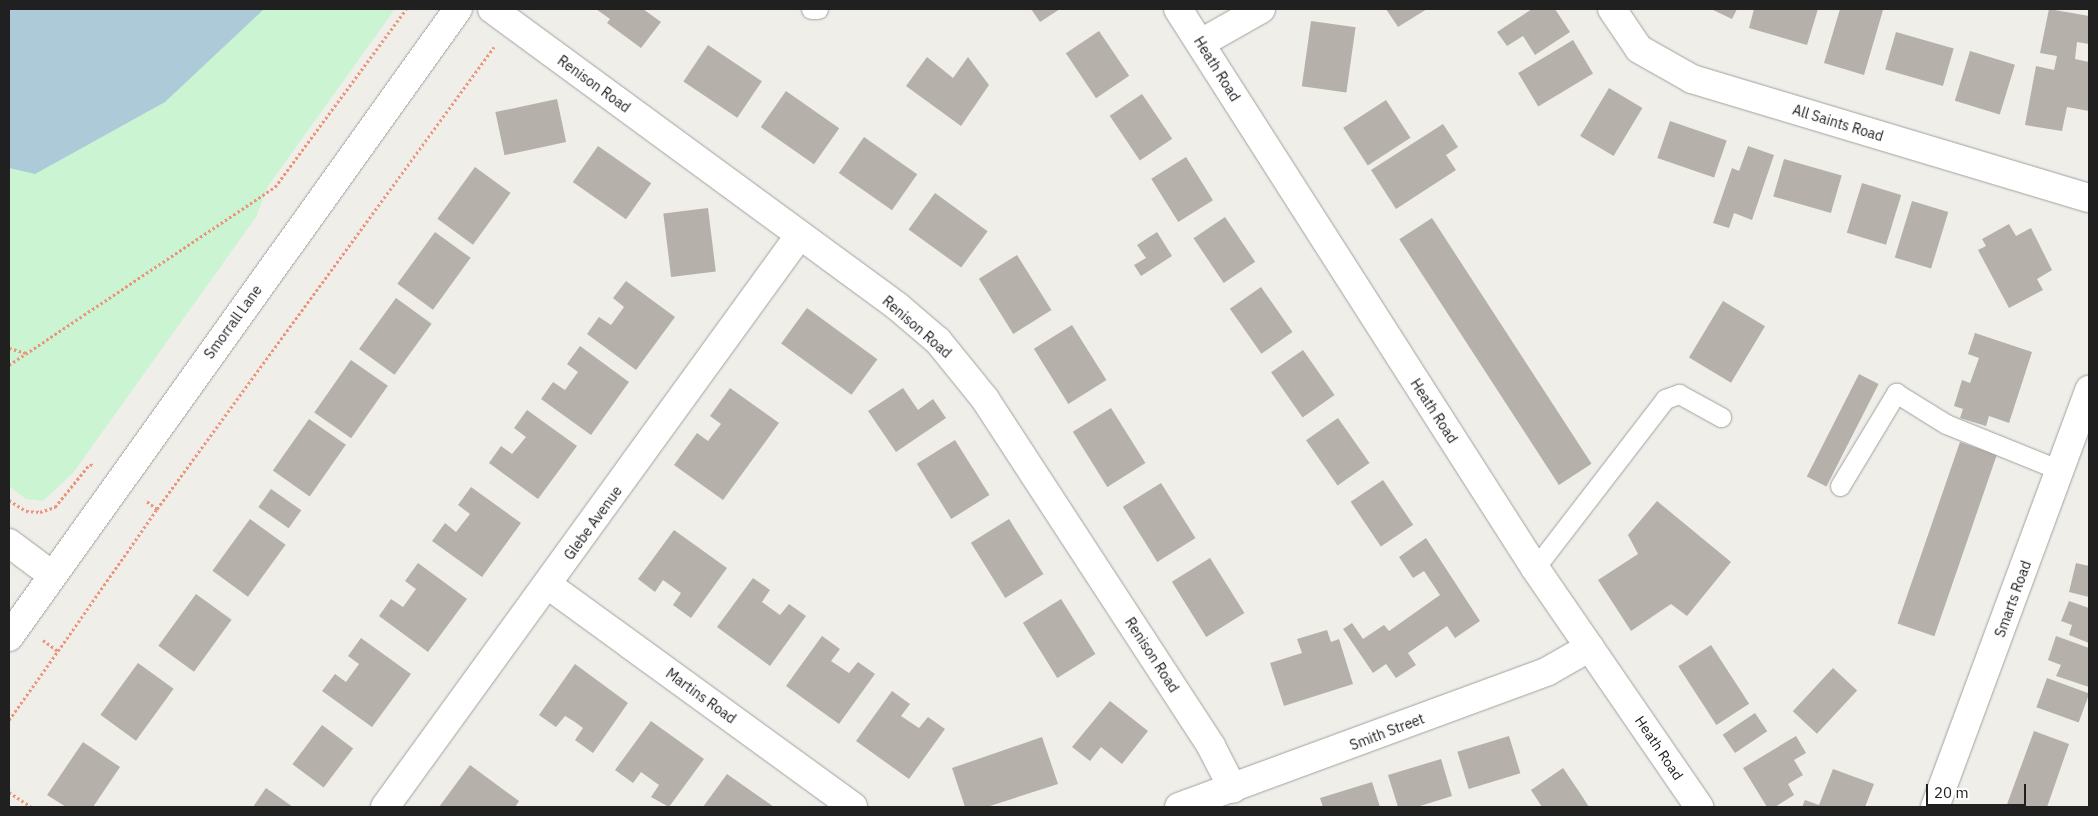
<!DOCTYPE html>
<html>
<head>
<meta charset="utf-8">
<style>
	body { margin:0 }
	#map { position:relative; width:2098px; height:816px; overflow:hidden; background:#f0eee8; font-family:"IBM Plex Sans",sans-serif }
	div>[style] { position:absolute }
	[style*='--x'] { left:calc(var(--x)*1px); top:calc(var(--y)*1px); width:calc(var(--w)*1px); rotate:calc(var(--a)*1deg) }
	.park>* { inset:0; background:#caf4d2 }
	.water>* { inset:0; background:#adcad9 }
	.building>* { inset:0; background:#b5b0aa; transform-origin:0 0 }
	.path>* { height:3px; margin-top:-1.5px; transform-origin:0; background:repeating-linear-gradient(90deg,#ec947c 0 2.5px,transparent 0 5px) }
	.roads { filter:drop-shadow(0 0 1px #a1a1a1) drop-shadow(0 0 1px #a1a1a1) }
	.service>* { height:19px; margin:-9.5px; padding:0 9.5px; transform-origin:9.5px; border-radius:9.5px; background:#fff }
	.minor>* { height:28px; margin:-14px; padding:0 14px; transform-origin:14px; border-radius:14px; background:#fff }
	.tertiary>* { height:28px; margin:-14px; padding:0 14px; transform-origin:14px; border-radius:14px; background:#fff }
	span { translate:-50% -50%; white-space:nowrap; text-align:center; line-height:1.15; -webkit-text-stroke:4.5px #fff; paint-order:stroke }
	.street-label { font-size:14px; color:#202020 }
	.frame { position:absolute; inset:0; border:10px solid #202020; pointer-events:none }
	.scale { position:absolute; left:1926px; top:784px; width:100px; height:22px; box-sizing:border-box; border:2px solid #202020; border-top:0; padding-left:6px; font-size:15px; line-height:18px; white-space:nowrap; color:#202020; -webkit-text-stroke:4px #fff; paint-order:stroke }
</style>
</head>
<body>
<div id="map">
	<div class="park">
		<i style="clip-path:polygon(9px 9px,395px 9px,268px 186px,256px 217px,73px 473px,43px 501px,26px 499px,9px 486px)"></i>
	</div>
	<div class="water">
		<i style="clip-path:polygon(9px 9px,264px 9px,165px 102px,35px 174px,9px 168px)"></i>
	</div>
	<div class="building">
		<i style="clip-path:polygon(596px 9px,643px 9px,661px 22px,641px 48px,607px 23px,610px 19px)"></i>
		<i style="clip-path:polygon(1031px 9px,1060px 9px,1040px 22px)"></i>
		<i style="clip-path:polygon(1386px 9px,1427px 9px,1398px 27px)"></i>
		<i style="clip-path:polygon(1532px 9px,1555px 9px,1570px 32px,1535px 55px,1523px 36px,1507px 46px,1497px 32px)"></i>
		<i style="clip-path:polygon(1711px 9px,1737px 9px,1732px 19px)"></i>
		<i style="clip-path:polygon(1754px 9px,1818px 9px,1807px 45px,1749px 28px)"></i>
		<i style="clip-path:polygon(1840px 9px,1883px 10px,1864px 75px,1824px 63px)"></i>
		<i style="clip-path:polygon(2049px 9px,2089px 16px,2089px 44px,2077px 42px,2075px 59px,2089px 62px,2089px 111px,2067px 107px,2062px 131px,2025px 125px,2036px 66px,2054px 70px,2057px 56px,2040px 53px)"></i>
		<i style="left:1311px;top:21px;width:45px;height:66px;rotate:8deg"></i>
		<i style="left:1099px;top:31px;width:54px;height:40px;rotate:56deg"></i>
		<i style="left:1896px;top:32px;width:60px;height:39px;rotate:16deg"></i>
		<i style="left:1573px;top:40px;width:39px;height:64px;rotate:59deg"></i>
		<i style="left:708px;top:45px;width:65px;height:44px;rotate:34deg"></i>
		<i style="left:1970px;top:51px;width:47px;height:52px;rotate:17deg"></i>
		<i style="clip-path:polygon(927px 57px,953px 78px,968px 57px,989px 85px,961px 126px,906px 86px)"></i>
		<i style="left:1609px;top:88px;width:39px;height:56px;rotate:31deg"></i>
		<i style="left:786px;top:91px;width:65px;height:44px;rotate:35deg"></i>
		<i style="left:1142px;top:94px;width:54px;height:39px;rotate:56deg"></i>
		<i style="left:557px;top:99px;width:44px;height:63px;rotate:78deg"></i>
		<i style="left:1386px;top:100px;width:45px;height:51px;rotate:57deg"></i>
		<i style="left:1670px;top:121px;width:60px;height:39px;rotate:19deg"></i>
		<i style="clip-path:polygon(1443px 124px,1458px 147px,1446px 155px,1456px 170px,1396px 209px,1371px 170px)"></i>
		<i style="left:864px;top:137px;width:65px;height:44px;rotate:35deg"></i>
		<i style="left:598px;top:146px;width:65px;height:44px;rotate:35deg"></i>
		<i style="clip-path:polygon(1748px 146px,1774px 155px,1752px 220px,1734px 213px,1729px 228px,1713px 223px,1732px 168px,1739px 171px)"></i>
		<i style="left:1186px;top:157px;width:51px;height:41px;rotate:58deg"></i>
		<i style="left:1784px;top:159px;width:60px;height:39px;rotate:16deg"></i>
		<i style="left:475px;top:167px;width:44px;height:64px;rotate:36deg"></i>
		<i style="left:1862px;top:183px;width:41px;height:52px;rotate:17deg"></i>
		<i style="left:935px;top:193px;width:65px;height:45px;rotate:36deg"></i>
		<i style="left:1912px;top:201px;width:38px;height:59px;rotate:17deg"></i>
		<i style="left:708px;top:208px;width:64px;height:45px;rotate:83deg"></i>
		<i style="left:1225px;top:217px;width:54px;height:38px;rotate:56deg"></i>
		<i style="left:1432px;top:218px;width:293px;height:39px;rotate:57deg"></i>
		<i style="clip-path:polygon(2009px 224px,2016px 236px,2031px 228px,2052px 270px,2037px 279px,2043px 290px,2009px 308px,1978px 250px,1986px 246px,1982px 239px)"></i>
		<i style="left:435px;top:232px;width:44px;height:64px;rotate:36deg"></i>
		<i style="clip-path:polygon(1157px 232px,1172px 256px,1141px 276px,1134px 265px,1146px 258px,1137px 245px)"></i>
		<i style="left:1017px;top:255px;width:65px;height:45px;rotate:58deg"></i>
		<i style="clip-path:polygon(626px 281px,675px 317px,636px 370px,587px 334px,599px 317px,611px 325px,624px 307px,613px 298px)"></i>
		<i style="left:1261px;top:287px;width:55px;height:38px;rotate:55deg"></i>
		<i style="left:396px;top:298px;width:44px;height:63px;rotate:36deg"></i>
		<i style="left:1723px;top:301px;width:49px;height:66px;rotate:31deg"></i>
		<i style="left:807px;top:308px;width:87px;height:44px;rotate:36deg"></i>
		<i style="left:1072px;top:325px;width:65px;height:45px;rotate:58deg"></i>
		<i style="clip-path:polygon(1975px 333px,2032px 352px,2009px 423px,1989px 416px,1986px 426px,1960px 418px,1963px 409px,1954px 406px,1962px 380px,1970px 383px,1979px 358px,1968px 354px)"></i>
		<i style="clip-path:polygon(580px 346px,629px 382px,591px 435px,541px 399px,553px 382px,565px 390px,578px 372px,567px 364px)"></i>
		<i style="left:1303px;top:350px;width:55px;height:39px;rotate:55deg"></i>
		<i style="left:351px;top:360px;width:45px;height:64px;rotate:35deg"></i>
		<i style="left:1859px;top:374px;width:22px;height:115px;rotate:27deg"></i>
		<i style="clip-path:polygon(730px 388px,779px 423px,723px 500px,674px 465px,697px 433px,708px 441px,721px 424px,710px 416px)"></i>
		<i style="clip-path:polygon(903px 388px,918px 410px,933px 399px,946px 418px,896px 452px,868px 411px)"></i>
		<i style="left:1111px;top:408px;width:65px;height:45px;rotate:58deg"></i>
		<i style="clip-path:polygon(527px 410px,577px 446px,538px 499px,489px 463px,501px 446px,512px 454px,526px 437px,514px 428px)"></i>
		<i style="left:1338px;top:418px;width:55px;height:39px;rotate:55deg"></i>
		<i style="left:309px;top:419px;width:45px;height:63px;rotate:35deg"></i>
		<i style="left:955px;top:440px;width:65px;height:45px;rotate:58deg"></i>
		<i style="left:1960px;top:442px;width:39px;height:192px;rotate:19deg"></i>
		<i style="left:1383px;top:480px;width:54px;height:39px;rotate:56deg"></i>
		<i style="left:1161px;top:483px;width:65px;height:45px;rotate:58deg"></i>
		<i style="clip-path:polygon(471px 487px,521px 523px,482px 577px,432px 541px,445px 523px,456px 532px,470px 514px,458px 505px)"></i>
		<i style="left:271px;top:489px;width:37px;height:22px;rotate:35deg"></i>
		<i style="clip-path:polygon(1657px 501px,1731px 562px,1687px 616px,1671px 604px,1631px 631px,1598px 580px,1638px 554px,1628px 535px)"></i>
		<i style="left:250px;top:519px;width:44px;height:64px;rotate:36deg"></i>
		<i style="left:1009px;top:519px;width:65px;height:45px;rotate:58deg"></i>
		<i style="clip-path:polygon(674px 530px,727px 568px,691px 618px,673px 605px,681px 593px,663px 580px,655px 592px,638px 579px)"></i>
		<i style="clip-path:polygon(1426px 538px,1480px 621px,1455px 638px,1447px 626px,1408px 653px,1416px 665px,1396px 678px,1386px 664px,1373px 673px,1343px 629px,1352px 623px,1363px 639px,1384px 625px,1389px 631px,1440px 595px,1424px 571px,1413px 578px,1399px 557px)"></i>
		<i style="left:1210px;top:558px;width:65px;height:45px;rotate:58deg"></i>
		<i style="clip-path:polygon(418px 563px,467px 599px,428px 652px,379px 616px,391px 599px,403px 607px,416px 589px,405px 581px)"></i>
		<i style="clip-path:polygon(2076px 563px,2089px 566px,2089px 597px,2069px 592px)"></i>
		<i style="clip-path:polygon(753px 578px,770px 590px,762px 602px,780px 615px,789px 604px,806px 616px,770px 666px,717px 627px)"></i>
		<i style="left:196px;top:594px;width:44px;height:64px;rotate:36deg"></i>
		<i style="left:1061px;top:599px;width:65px;height:45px;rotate:58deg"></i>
		<i style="clip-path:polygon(2069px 601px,2089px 608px,2089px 643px,2069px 635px,2072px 625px,2061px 621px)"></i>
		<i style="clip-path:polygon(1327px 630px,1331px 642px,1339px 639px,1353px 684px,1284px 706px,1270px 663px,1302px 653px,1297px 639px)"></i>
		<i style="clip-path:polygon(822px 636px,840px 649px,831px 661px,849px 673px,858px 662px,875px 674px,839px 724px,786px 686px)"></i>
		<i style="clip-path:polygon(2056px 636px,2089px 648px,2089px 687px,2056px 676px,2061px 665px,2048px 660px)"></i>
		<i style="clip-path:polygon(361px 638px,411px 674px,372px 727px,322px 691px,335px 674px,346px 682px,359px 664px,348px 656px)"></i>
		<i style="left:1711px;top:645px;width:70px;height:39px;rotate:57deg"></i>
		<i style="left:138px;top:663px;width:44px;height:64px;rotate:36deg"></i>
		<i style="clip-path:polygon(575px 664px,628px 703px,593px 753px,575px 740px,583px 728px,575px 722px,565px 716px,556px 727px,539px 715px)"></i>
		<i style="left:1833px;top:668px;width:33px;height:59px;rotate:43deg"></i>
		<i style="left:2047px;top:678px;width:45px;height:31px;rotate:20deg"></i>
		<i style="clip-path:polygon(892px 691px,910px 704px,901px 716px,919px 728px,928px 717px,945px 729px,909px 779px,856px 741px)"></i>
		<i style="clip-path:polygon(1110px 701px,1148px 731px,1122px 764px,1101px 747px,1090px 761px,1072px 747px)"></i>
		<i style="left:1755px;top:713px;width:22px;height:39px;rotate:56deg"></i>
		<i style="clip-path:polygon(651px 721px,704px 759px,669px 807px,651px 797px,659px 785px,641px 772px,633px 783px,615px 770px)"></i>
		<i style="left:322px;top:725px;width:39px;height:49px;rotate:37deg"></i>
		<i style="clip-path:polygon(2034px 731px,2069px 744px,2052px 793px,2047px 807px,2006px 807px)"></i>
		<i style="left:1509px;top:736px;width:39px;height:54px;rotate:73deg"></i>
		<i style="clip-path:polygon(1796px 736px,1806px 753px,1794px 760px,1803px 775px,1788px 784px,1794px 795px,1775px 807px,1767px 807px,1743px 768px)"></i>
		<i style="clip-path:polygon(1042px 737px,1058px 784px,987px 807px,965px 807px,952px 768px)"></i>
		<i style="clip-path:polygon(83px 742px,120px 767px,93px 807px,66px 807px,47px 795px)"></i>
		<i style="clip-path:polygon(1441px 759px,1452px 796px,1417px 807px,1398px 807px,1388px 775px)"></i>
		<i style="clip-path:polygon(470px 765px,519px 801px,515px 807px,439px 807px)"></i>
		<i style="clip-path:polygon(1563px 768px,1578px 790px,1589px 807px,1542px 807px,1531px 790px)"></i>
		<i style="clip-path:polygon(1833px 769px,1874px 784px,1865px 807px,1802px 807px,1805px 800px,1819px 805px)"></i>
		<i style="clip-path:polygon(727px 774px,754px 793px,774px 807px,703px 807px)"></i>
		<i style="clip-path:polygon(1372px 782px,1380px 807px,1323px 807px,1320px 798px)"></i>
		<i style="clip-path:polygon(266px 788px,293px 807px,253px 807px)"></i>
	</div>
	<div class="path">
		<i style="--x:9;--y:348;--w:19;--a:16"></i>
		<i style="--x:9;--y:365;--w:320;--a:-33.8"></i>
		<i style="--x:275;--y:187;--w:221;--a:-53.6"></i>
		<i style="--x:9;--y:500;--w:20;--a:33"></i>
		<i style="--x:26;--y:511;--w:14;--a:4"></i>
		<i style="--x:40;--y:512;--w:16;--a:-18"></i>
		<i style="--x:55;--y:507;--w:55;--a:-50.9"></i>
		<i style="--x:90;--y:464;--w:4;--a:27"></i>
		<i style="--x:157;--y:509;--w:572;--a:-53.89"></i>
		<i style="--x:43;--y:640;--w:19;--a:36"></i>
		<i style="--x:58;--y:651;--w:173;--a:-55.1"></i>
		<i style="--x:157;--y:509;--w:15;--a:-143"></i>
		<i style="--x:9;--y:720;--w:85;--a:-54.6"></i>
		<i style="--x:9;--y:792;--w:27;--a:34"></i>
	</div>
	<div class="roads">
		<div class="service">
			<i style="--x:811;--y:9;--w:7;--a:0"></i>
			<i style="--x:1840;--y:486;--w:109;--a:-58.9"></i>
			<i style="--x:1896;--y:393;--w:59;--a:31.8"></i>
			<i style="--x:1946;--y:424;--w:123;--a:22"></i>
			<i style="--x:1535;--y:568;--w:213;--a:-52.4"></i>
			<i style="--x:1665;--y:399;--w:15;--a:-20"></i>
			<i style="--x:1679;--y:394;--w:48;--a:28.7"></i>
		</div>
		<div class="minor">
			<i style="--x:492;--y:9;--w:502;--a:36.25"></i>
			<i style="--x:897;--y:306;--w:54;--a:40.5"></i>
			<i style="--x:938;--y:341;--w:75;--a:51"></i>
			<i style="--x:985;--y:399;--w:414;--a:56.9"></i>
			<i style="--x:1211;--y:746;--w:48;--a:62.9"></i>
			<i style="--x:1612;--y:9;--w:48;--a:56"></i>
			<i style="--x:1639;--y:49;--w:61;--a:29.5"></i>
			<i style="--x:1692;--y:79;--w:414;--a:16.7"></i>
			<i style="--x:1201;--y:43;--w:69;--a:-29.5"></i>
			<i style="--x:9;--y:543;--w:54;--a:36.7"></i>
			<i style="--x:548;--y:585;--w:377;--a:36"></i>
			<i style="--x:385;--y:807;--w:705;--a:-54.06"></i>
			<i style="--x:1179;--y:807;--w:393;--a:-20.2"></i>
			<i style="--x:1548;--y:671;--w:48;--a:-29.7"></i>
			<i style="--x:1935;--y:807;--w:445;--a:-69.7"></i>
		</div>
		<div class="tertiary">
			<i style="--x:1178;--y:9;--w:663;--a:57.44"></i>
			<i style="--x:1535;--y:568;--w:290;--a:55.5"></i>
			<i style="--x:9;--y:637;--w:772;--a:-54.44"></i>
		</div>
	</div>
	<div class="street-label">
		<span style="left:1217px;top:69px;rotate:58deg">Heath Road</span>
		<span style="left:594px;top:84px;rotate:36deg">Renison Road</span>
		<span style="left:1838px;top:123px;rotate:17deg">All Saints Road</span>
		<span style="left:233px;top:322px;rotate:-54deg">Smorrall Lane</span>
		<span style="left:917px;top:327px;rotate:41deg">Renison Road</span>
		<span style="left:1434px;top:411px;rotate:57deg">Heath Road</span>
		<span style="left:593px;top:523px;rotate:-54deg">Glebe Avenue</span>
		<span style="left:2013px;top:599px;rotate:-70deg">Smarts Road</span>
		<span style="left:1152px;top:655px;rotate:57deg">Renison Road</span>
		<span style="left:701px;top:696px;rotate:36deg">Martins Road</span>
		<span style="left:1387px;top:732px;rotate:-21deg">Smith Street</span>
		<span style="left:1659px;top:748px;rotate:56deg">Heath Road</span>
	</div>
	<div class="frame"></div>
	<div class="scale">20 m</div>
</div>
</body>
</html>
